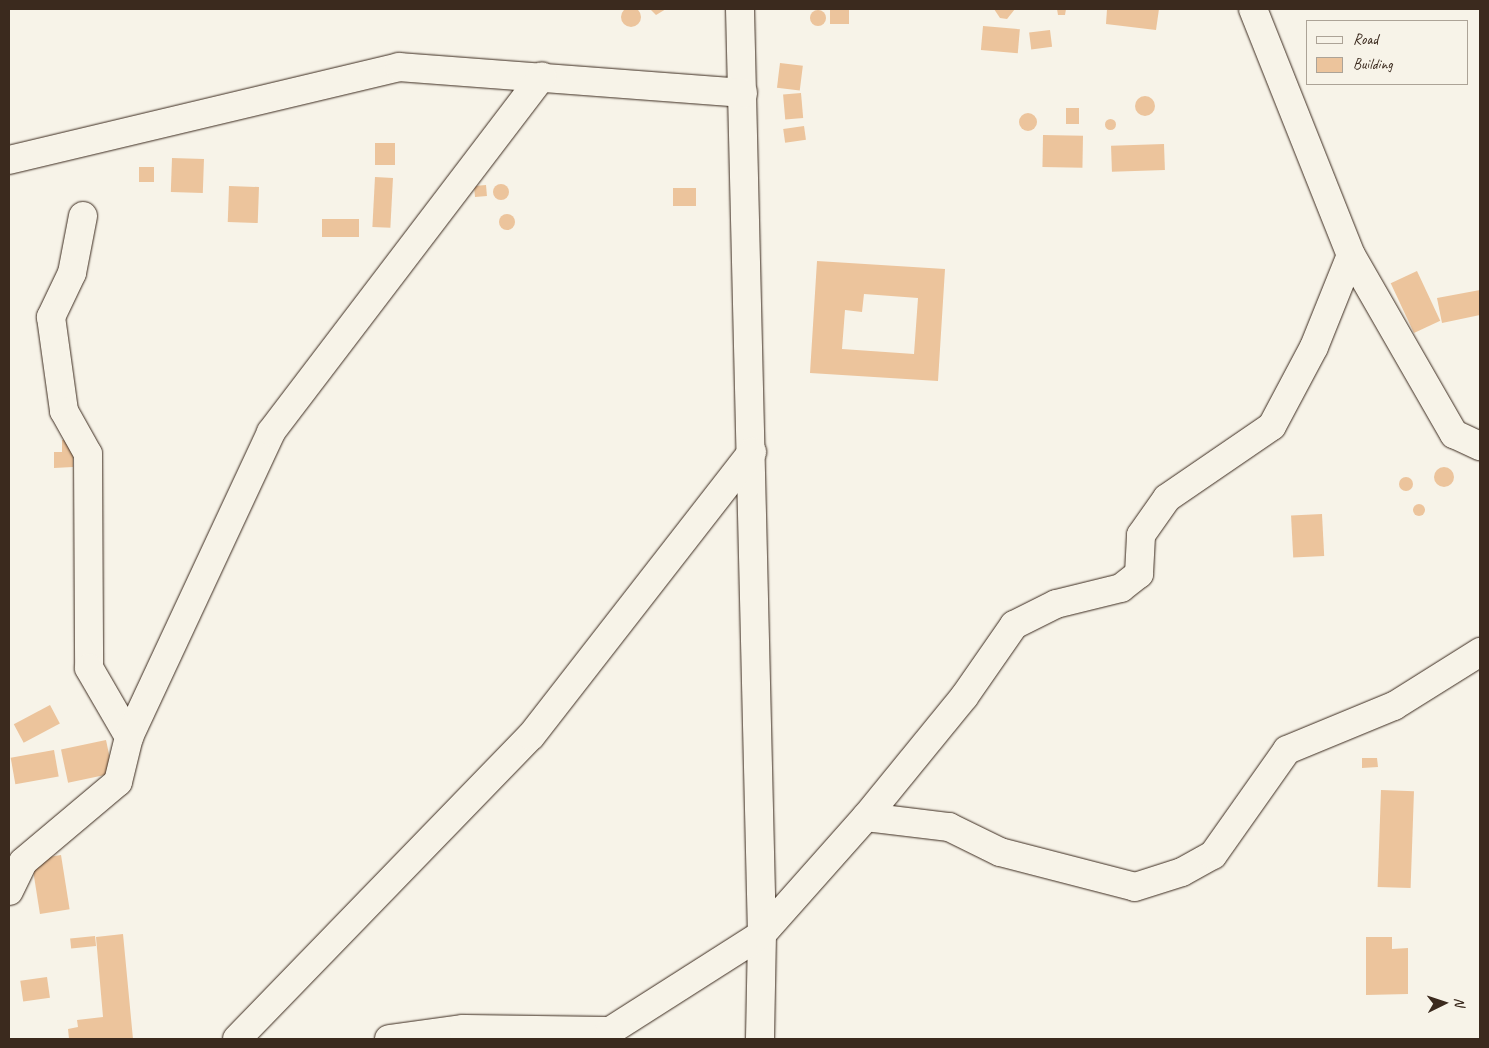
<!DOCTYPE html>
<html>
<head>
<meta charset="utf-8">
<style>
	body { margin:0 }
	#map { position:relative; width:1489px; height:1048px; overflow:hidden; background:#f7f3e8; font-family:Caveat,sans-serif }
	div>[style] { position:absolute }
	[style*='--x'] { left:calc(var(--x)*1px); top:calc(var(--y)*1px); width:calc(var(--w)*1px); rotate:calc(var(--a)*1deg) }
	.building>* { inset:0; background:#ecc49c; transform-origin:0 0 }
	.round { border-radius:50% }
	.roads { filter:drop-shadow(0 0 1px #3b2a1e) drop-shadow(0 0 1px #3b2a1e) }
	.minor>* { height:28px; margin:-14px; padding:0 14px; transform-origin:14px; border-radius:14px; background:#f7f3e8 }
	span { translate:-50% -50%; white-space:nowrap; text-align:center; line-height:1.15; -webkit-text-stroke:5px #f7f3e8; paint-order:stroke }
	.frame { position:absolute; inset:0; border:10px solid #3b2a1e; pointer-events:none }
	.legend { position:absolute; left:1306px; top:20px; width:162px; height:65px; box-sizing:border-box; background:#f7f3e8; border:1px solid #aca397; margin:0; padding:6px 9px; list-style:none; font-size:15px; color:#3b2a1e }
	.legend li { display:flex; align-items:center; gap:10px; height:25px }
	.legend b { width:25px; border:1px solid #aca397 }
	.north { position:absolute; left:1419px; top:978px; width:50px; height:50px; -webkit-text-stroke:4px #f7f3e8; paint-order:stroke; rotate:86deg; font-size:14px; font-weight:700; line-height:20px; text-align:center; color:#3b2a1e }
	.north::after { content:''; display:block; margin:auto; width:18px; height:22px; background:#3b2a1e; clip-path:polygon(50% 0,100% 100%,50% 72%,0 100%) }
</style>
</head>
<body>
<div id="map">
	<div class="building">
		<i class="round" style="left:621px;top:7px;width:20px;height:20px"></i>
		<i style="clip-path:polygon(650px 9px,666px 9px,656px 15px)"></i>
		<i style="left:830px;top:9px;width:19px;height:15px"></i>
		<i style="clip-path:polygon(994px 9px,1015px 9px,1007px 19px,1000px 18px)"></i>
		<i style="clip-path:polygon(1057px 9px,1066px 9px,1065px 15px,1058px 15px)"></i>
		<i style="clip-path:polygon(1107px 9px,1159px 9px,1156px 30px,1106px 24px)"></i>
		<i class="round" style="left:810px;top:10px;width:16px;height:16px"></i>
		<i style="left:983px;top:26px;width:37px;height:24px;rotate:5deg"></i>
		<i style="left:1050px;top:30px;width:17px;height:21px;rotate:83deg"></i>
		<i style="left:780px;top:63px;width:23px;height:25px;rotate:7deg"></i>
		<i style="left:801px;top:93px;width:25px;height:18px;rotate:85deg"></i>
		<i class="round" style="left:1135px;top:96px;width:20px;height:20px"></i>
		<i style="left:1079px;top:108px;width:16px;height:13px;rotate:90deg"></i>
		<i class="round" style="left:1019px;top:113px;width:18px;height:18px"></i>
		<i class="round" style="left:1104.5px;top:118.5px;width:11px;height:11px"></i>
		<i style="left:804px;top:126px;width:14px;height:21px;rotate:82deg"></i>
		<i style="left:1043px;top:135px;width:40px;height:32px;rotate:1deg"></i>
		<i style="left:375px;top:143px;width:20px;height:22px"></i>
		<i style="left:1164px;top:144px;width:26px;height:53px;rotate:88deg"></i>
		<i style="left:172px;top:158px;width:32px;height:34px;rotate:2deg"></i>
		<i style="left:139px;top:167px;width:15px;height:15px"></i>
		<i style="left:375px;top:177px;width:18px;height:50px;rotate:3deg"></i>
		<i class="round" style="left:493px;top:184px;width:16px;height:16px"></i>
		<i style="left:486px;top:185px;width:11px;height:12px;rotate:85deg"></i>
		<i style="left:229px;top:186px;width:30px;height:36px;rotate:2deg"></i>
		<i style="left:673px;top:188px;width:23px;height:18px"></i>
		<i class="round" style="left:499px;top:214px;width:16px;height:16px"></i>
		<i style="left:359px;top:219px;width:18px;height:37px;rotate:90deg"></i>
		<i style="clip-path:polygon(evenodd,817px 261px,945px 269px,938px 381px,810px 373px,817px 261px,864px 294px,918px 298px,914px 354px,842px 349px,845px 310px,862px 312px,864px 294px)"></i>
		<i style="left:1417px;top:271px;width:55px;height:29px;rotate:65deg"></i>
		<i style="clip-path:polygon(1480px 290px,1480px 315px,1442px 323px,1437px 298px)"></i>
		<i style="clip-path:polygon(73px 439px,73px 467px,54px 468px,54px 452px,62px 452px,62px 440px)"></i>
		<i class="round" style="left:1434px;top:467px;width:20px;height:20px"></i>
		<i class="round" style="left:1399px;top:477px;width:14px;height:14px"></i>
		<i class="round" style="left:1413px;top:504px;width:12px;height:12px"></i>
		<i style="left:1322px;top:514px;width:42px;height:31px;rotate:87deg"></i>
		<i style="left:50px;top:705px;width:21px;height:41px;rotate:62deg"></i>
		<i style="left:106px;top:740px;width:34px;height:46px;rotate:78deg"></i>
		<i style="left:54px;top:750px;width:27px;height:44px;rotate:80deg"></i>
		<i style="clip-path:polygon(1362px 758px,1377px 758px,1378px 767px,1362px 768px)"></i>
		<i style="left:1381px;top:790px;width:33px;height:97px;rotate:2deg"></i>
		<i style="left:61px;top:855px;width:55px;height:30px;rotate:81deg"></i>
		<i style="clip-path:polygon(123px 934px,133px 1039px,69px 1039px,68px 1029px,78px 1027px,77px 1020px,103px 1017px,96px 937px)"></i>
		<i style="left:95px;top:936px;width:10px;height:25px;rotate:84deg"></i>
		<i style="clip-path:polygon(1366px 937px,1392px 937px,1392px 949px,1408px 948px,1408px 994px,1366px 995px)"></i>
		<i style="left:47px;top:977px;width:21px;height:27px;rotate:82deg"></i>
	</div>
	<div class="roads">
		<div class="minor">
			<i style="--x:740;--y:9;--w:925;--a:88.64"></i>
			<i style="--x:762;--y:934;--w:105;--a:91.1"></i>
			<i style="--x:1253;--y:9;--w:265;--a:68.3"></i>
			<i style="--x:1351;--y:255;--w:207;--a:60.1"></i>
			<i style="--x:1454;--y:434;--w:29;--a:25"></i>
			<i style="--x:9;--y:160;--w:401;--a:-13.4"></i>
			<i style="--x:399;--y:67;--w:345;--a:4.3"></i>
			<i style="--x:83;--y:216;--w:58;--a:100.9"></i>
			<i style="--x:72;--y:273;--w:49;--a:115.5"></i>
			<i style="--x:51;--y:317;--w:95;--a:82.1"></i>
			<i style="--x:64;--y:411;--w:49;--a:60.8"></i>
			<i style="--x:88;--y:454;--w:214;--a:89.7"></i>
			<i style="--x:89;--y:668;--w:80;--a:59.9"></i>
			<i style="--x:866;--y:817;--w:155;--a:-50.8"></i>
			<i style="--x:964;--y:697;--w:88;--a:-55.2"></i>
			<i style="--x:1014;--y:625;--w:47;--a:-26.6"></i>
			<i style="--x:1056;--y:604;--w:67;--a:-13.8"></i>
			<i style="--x:1121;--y:588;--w:23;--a:-38"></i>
			<i style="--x:1139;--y:574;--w:39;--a:-87"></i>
			<i style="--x:1141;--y:535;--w:45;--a:-54.9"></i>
			<i style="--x:1167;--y:498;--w:127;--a:-34.4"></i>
			<i style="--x:1272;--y:426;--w:89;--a:-62"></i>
			<i style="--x:1314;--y:347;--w:99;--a:-68.1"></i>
			<i style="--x:9;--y:891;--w:32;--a:-64"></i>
			<i style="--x:23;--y:862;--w:124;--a:-40.1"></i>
			<i style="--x:118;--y:782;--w:46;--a:-76.3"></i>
			<i style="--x:129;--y:737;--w:336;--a:-65"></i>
			<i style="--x:271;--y:432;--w:447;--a:-52.7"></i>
			<i style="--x:237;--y:1039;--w:422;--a:-45.9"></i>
			<i style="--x:531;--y:736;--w:360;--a:-52.1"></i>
			<i style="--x:389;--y:1039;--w:75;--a:-7.7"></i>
			<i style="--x:463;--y:1029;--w:147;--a:0.8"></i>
			<i style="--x:610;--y:1031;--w:180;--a:-32.5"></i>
			<i style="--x:762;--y:934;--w:157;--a:-48.4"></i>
			<i style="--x:866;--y:817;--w:84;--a:6.9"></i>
			<i style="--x:949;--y:827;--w:57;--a:26.1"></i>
			<i style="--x:1000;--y:852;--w:139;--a:14.5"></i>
			<i style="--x:1135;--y:887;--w:49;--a:-17.7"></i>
			<i style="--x:1182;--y:872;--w:35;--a:-29"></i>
			<i style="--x:1213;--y:855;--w:128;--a:-54.8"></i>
			<i style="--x:1287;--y:750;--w:116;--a:-22.4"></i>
			<i style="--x:1394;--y:706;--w:102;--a:-32.1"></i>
		</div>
	</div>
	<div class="frame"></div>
	<ul class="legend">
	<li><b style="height:6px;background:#f7f3e8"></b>Road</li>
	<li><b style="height:14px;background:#ecc49c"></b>Building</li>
	</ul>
	<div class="north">N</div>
</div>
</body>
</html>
